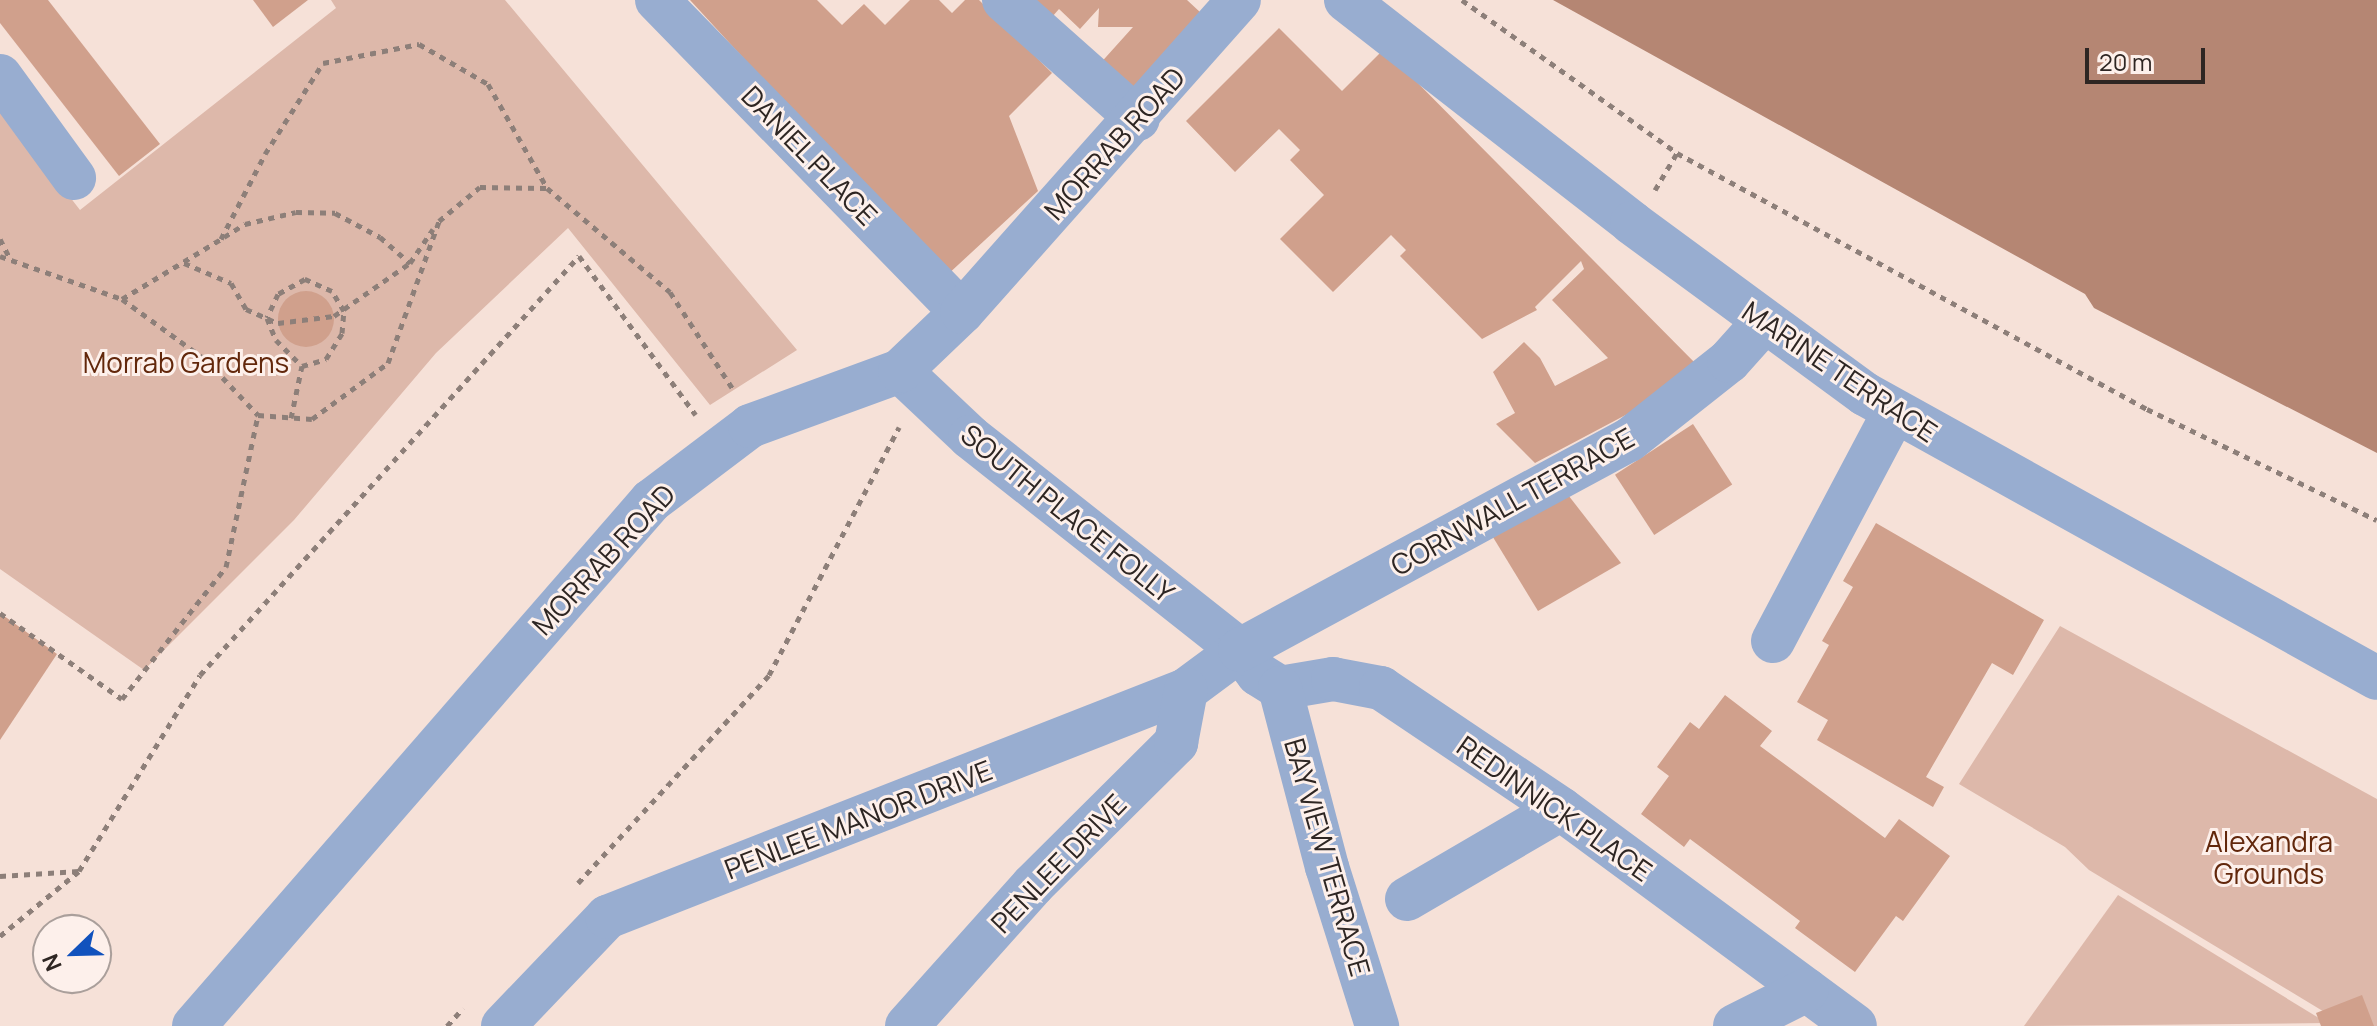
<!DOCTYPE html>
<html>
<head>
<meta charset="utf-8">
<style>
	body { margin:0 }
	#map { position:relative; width:2377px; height:1026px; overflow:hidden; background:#f6e1d8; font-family:Manrope,sans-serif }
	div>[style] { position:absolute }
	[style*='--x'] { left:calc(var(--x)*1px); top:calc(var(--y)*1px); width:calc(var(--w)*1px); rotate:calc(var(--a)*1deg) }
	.green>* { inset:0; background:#ddb8aa }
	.water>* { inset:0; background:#b58673 }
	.building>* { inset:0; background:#d0a08c; transform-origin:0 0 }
	.round { border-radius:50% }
	.path>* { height:5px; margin-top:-2.5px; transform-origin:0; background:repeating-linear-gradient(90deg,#8d7f79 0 6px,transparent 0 12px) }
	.minor>* { height:44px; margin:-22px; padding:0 22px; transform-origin:22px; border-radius:22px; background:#98add0 }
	span { translate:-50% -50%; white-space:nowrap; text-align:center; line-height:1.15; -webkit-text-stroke:6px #fdf0eb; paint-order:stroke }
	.street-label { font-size:28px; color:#2e2623 }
	.park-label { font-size:28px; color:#62270b }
	.north { position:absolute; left:32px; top:914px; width:80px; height:80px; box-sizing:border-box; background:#fdf0eb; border:2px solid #aa9f9b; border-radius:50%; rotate:247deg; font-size:22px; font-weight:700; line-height:32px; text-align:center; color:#2e2623 }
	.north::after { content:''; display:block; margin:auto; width:28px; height:36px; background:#1152bd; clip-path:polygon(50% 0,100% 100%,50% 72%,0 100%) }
	.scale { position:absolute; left:2085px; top:48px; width:120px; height:36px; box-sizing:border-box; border:4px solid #2e2623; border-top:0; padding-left:10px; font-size:24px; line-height:28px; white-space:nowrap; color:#2e2623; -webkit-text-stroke:6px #fdf0eb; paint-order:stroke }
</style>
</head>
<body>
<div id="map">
	<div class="green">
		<i style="clip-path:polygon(331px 0,505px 0,797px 350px,710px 405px,568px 228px,436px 353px,294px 520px,144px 670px,0 569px,0 107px,80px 210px,336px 8px)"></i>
		<i style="clip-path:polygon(2060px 626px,2377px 799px,2377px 1026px,2328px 1026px,2331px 1016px,2089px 870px,2065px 847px,1959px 784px)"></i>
		<i style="clip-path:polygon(2118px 895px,2327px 1023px,2024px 1026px)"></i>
	</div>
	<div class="water">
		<i style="clip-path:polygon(1553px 0,2377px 0,2377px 453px,2094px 308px,2085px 294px)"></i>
	</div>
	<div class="building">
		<i style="clip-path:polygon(0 0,48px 0,160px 144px,119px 176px,0 23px)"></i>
		<i style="clip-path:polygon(253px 0,308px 0,273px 27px)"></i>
		<i style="clip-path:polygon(690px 0,817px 0,842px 25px,864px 4px,885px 25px,910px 0,939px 0,952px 13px,965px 0,979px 0,1052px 73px,1009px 116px,1038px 191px,945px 277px)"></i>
		<i style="clip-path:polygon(1017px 0,1187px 0,1201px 13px,1127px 95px,1097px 67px,1133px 27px,1098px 27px,1099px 8px,1080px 29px,1059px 9px,1045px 25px)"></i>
		<i style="clip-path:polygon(1279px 28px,1342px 91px,1384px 49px,1700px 368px,1686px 383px,1535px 463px,1496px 424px,1515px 413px,1493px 372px,1524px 342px,1540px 358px,1555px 386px,1608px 358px,1552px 300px,1584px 269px,1581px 261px,1535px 307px,1537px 310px,1482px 339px,1400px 256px,1406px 250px,1391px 235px,1333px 292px,1280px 239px,1324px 195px,1290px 160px,1300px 150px,1279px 129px,1235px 172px,1186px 121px)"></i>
		<i class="round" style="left:278px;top:291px;width:56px;height:56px"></i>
		<i style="left:1693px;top:424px;width:72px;height:93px;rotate:57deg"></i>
		<i style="clip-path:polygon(1565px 491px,1621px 563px,1538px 611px,1488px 529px)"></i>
		<i style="clip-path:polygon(1876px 523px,2044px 620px,2013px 675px,1992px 663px,1926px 777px,1944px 787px,1933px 807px,1817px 740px,1828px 720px,1797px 702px,1829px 645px,1822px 641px,1853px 587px,1843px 581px)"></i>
		<i style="clip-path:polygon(0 613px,57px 654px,0 740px)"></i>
		<i style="clip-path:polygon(1725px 695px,1772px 731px,1760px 746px,1885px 838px,1899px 819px,1950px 856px,1903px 921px,1896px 916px,1855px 972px,1795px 928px,1800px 921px,1690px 839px,1684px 847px,1641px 814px,1669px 776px,1657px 767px,1690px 722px,1699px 729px)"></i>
		<i style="clip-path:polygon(2362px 995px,2374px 1026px,2321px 1026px,2316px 1013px)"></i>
	</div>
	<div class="path">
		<i style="--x:1462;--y:0;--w:264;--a:35.4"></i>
		<i style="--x:1677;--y:153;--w:535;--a:28.58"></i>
		<i style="--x:2147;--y:409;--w:255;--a:25.8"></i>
		<i style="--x:1655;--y:190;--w:43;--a:-59.3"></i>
		<i style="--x:224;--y:237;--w:25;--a:-32"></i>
		<i style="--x:245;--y:224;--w:52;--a:-13.2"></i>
		<i style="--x:296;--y:212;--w:39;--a:1"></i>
		<i style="--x:335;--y:213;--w:51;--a:28.1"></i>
		<i style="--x:380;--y:237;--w:40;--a:41"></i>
		<i style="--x:0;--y:239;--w:22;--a:63"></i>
		<i style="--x:0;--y:256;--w:129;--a:19.4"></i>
		<i style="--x:122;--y:299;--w:116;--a:-31.2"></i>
		<i style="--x:221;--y:239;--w:96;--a:-62.6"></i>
		<i style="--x:265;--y:154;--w:108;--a:-57.5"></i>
		<i style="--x:323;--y:63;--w:98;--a:-11.2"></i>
		<i style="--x:419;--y:44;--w:80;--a:30.1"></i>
		<i style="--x:488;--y:84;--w:120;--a:60.4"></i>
		<i style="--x:547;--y:188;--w:161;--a:40.2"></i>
		<i style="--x:670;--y:292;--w:116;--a:57"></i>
		<i style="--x:184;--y:263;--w:51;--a:23.1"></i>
		<i style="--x:231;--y:283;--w:30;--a:60"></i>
		<i style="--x:246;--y:309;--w:35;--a:24"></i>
		<i style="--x:278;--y:323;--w:56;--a:-7.1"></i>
		<i style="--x:334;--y:316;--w:93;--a:-34.9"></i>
		<i style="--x:410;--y:263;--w:41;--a:-55.9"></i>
		<i style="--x:122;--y:299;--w:104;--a:36"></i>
		<i style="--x:206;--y:360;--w:76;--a:46.6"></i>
		<i style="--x:258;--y:415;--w:54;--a:4.2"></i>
		<i style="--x:312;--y:419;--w:94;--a:-36.4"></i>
		<i style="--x:388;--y:363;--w:151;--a:-70.2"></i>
		<i style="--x:439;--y:221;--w:53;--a:-39.7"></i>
		<i style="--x:480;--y:187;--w:66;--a:0.9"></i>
		<i style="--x:291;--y:418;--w:53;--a:-78.1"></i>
		<i style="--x:302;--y:366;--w:25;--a:-16"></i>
		<i style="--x:326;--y:359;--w:31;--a:-58"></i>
		<i style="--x:342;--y:333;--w:22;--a:-85"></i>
		<i style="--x:344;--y:311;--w:23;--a:-121"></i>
		<i style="--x:332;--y:291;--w:30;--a:-156"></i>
		<i style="--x:305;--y:279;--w:31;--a:151"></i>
		<i style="--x:278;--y:294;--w:26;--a:115"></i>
		<i style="--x:267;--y:318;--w:24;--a:68"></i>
		<i style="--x:276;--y:340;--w:37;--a:45"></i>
		<i style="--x:0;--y:613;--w:149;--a:35.2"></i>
		<i style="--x:122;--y:699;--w:168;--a:-51.8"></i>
		<i style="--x:226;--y:567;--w:155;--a:-78.1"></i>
		<i style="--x:0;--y:876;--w:79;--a:-3.6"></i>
		<i style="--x:578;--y:883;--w:282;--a:-47.4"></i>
		<i style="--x:769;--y:675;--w:280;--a:-62.3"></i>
		<i style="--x:0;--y:936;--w:102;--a:-39.4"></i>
		<i style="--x:79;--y:871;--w:230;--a:-58.3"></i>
		<i style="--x:200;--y:675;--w:565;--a:-47.87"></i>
		<i style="--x:579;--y:256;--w:197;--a:53.7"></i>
		<i style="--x:447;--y:1026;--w:24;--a:-48"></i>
	</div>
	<div class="minor">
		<i style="--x:657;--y:0;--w:436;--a:45.7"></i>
		<i style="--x:1004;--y:0;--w:179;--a:41.6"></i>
		<i style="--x:1346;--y:0;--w:363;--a:37.9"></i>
		<i style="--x:1632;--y:223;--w:289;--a:36.3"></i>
		<i style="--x:1865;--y:394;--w:585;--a:29.02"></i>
		<i style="--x:0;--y:76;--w:126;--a:54"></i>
		<i style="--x:900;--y:371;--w:96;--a:43.3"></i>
		<i style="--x:970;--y:437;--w:344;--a:38.3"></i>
		<i style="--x:1240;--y:650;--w:30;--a:53"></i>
		<i style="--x:1258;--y:674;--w:26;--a:32"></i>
		<i style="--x:1280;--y:688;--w:54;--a:-9.6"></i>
		<i style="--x:1333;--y:679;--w:49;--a:10.6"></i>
		<i style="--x:1381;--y:688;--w:217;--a:33.9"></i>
		<i style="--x:1561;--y:809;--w:365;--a:36.4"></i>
		<i style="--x:1773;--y:641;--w:259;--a:-62.1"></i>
		<i style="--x:1280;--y:688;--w:185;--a:75.3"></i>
		<i style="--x:1327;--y:867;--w:167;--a:72.5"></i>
		<i style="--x:1407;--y:899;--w:178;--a:-30.3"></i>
		<i style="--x:194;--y:1026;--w:696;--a:-48.96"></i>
		<i style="--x:651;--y:501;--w:124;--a:-37.1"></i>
		<i style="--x:750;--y:426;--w:160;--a:-20.1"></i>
		<i style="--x:900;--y:371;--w:86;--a:-43.6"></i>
		<i style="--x:962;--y:312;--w:417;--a:-48.4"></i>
		<i style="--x:503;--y:1026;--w:151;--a:-46.3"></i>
		<i style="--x:607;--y:917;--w:622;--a:-21.41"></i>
		<i style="--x:1186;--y:690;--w:67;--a:-36.5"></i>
		<i style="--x:1240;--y:650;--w:442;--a:-28.4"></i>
		<i style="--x:1629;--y:440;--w:127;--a:-38.3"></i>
		<i style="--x:1729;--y:361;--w:51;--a:-48.2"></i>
		<i style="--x:907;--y:1026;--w:189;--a:-48.2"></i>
		<i style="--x:1033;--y:885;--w:202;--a:-44.8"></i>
		<i style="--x:1176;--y:743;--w:54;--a:-79.3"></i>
		<i style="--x:1735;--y:1026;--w:80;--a:-26.6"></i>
	</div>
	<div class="street-label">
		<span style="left:1114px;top:143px;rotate:-48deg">MORRAB ROAD</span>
		<span style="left:810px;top:155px;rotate:46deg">DANIEL PLACE</span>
		<span style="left:1840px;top:371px;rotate:34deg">MARINE TERRACE</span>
		<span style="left:1512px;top:501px;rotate:-29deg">CORNWALL TERRACE</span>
		<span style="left:1068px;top:513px;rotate:39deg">SOUTH PLACE FOLLY</span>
		<span style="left:603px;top:559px;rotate:-47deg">MORRAB ROAD</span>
		<span style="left:1555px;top:808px;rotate:35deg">REDINNICK PLACE</span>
		<span style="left:858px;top:819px;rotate:-21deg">PENLEE MANOR DRIVE</span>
		<span style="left:1328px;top:857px;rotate:74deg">BAY VIEW TERRACE</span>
		<span style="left:1058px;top:863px;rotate:-46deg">PENLEE DRIVE</span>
	</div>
	<div class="park-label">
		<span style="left:186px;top:362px">Morrab Gardens</span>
		<span style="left:2269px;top:857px">Alexandra<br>Grounds</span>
	</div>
	<div class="north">N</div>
	<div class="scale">20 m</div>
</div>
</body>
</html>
